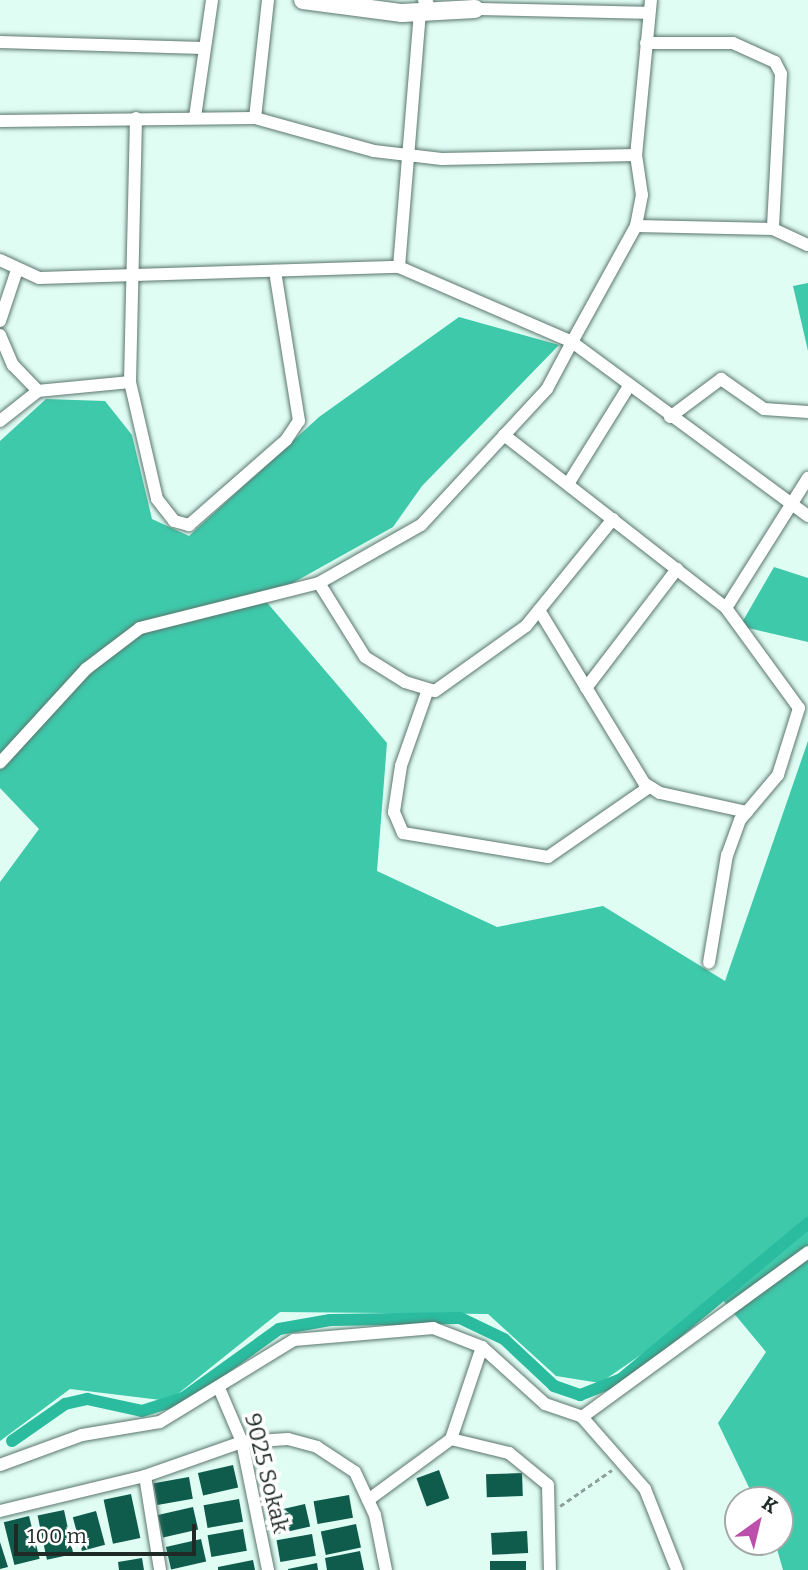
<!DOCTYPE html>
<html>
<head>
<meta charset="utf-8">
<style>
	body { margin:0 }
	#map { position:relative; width:808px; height:1570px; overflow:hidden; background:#e0fdf4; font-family:Bitter,serif }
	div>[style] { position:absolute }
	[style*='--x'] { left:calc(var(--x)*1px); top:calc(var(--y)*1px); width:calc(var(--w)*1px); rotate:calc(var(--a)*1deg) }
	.forest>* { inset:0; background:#3ec9ab }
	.canal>* { height:12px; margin:-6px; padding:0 6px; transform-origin:6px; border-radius:6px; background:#2bbc9f }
	.building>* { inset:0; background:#0f5c4d; transform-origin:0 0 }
	.path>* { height:2.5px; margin-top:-1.25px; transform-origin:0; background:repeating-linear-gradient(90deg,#8ca19a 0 5px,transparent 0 8.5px) }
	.roads { filter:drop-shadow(0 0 2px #5b766e) drop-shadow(0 0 2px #5b766e) }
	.street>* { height:12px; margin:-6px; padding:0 6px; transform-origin:6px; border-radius:6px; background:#fff }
	.secondary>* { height:18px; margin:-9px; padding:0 9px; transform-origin:9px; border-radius:9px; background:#fff }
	span { translate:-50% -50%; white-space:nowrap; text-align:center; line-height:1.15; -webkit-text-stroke:7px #fff; paint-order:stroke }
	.street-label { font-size:23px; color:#1f2a27 }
	.north { position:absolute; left:724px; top:1486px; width:70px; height:70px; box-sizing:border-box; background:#fff; border:2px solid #a5aaa9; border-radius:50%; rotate:34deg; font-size:19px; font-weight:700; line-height:28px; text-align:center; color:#1f2a27 }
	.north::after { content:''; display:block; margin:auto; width:24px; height:32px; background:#bc4eac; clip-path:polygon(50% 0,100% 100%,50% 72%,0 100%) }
	.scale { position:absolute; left:14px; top:1524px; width:182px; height:32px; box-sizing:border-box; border:4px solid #1f2a27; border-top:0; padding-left:9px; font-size:21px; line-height:24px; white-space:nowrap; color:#1f2a27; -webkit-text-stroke:5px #fff; paint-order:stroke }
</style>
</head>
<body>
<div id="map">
	<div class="forest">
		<i style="clip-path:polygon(808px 283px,808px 351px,793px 286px)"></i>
		<i style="clip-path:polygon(459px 317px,559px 345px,422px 486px,393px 527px,264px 599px,387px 743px,377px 871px,497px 927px,603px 906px,725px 981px,808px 741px,808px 1570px,783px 1570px,775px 1542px,780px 1542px,780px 1500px,755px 1500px,718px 1423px,766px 1352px,722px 1299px,600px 1383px,556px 1376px,488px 1314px,280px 1312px,169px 1401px,70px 1389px,0 1441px,0 882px,39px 829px,0 788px,0 441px,46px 399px,105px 401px,132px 435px,152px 519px,189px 536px,319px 417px)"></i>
		<i style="clip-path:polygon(774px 567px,808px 578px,808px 642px,740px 626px)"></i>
	</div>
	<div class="canal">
		<i style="--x:12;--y:1441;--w:65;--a:-34.9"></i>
		<i style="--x:65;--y:1404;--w:23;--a:-13"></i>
		<i style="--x:87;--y:1399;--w:56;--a:12.3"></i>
		<i style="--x:142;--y:1411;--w:43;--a:-17.6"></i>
		<i style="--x:183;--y:1398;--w:118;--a:-35.7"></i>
		<i style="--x:279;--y:1329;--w:52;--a:-10"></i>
		<i style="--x:330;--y:1320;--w:130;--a:-0.9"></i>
		<i style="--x:460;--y:1318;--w:49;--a:25.5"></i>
		<i style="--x:504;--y:1339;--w:69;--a:43.2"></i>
		<i style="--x:554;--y:1386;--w:28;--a:19"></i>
		<i style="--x:580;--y:1395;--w:44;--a:-21.3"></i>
		<i style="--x:621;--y:1379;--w:244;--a:-39.8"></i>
	</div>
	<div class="building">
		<i style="left:233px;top:1465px;width:23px;height:36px;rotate:77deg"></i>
		<i style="left:439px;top:1470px;width:30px;height:24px;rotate:70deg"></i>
		<i style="left:522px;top:1473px;width:23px;height:36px;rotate:88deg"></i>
		<i style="left:189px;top:1477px;width:22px;height:36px;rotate:80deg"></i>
		<i style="left:131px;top:1494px;width:45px;height:28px;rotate:78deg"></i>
		<i style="left:349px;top:1495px;width:23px;height:36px;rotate:80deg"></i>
		<i style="left:239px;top:1499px;width:23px;height:36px;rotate:80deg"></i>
		<i style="left:305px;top:1504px;width:23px;height:36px;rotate:77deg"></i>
		<i style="left:193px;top:1507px;width:23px;height:36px;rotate:77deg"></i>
		<i style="left:64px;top:1510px;width:45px;height:27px;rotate:78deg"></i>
		<i style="left:96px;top:1511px;width:35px;height:24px;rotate:75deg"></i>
		<i style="left:29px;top:1516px;width:44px;height:26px;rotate:76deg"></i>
		<i style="left:356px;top:1524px;width:24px;height:36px;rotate:78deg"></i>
		<i style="left:243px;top:1529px;width:22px;height:36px;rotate:80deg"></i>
		<i style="left:527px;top:1531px;width:22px;height:36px;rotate:87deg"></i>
		<i style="left:312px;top:1534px;width:22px;height:36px;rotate:80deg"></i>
		<i style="left:201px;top:1539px;width:23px;height:36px;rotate:77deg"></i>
		<i style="clip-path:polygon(0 1542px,8px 1567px,0 1569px)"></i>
		<i style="clip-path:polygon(360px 1551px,364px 1570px,327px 1570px,325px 1558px)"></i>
		<i style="clip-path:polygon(142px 1558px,144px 1570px,119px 1570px,118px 1562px)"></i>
		<i style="clip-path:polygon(253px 1560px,255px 1570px,218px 1570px,218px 1567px)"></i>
		<i style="left:526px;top:1561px;width:9px;height:36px;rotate:90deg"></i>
		<i style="clip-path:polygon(317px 1563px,318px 1570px,288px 1570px,288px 1569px)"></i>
	</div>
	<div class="path">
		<i style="--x:560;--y:1506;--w:63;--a:-34.7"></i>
	</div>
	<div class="roads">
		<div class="street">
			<i style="--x:424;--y:0;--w:4;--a:34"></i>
			<i style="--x:651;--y:0;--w:156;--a:95.5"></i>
			<i style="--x:636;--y:155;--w:40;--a:81.5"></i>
			<i style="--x:642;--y:195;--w:32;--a:101"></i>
			<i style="--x:636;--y:226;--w:132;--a:118.9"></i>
			<i style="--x:572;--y:342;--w:293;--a:36.4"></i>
			<i style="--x:475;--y:9;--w:174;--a:1.3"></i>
			<i style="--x:0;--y:42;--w:203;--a:1.7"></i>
			<i style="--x:646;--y:43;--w:87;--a:0"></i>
			<i style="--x:733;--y:43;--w:46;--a:24.3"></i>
			<i style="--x:775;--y:62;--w:13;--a:63"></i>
			<i style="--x:781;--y:74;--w:155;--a:93"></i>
			<i style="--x:195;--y:117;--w:118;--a:-81.7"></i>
			<i style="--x:136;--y:118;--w:264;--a:91.3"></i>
			<i style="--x:130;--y:382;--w:120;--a:77"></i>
			<i style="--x:157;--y:499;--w:28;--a:52"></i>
			<i style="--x:174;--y:521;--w:16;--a:15"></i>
			<i style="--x:189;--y:525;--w:129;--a:-41.2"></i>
			<i style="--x:286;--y:440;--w:23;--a:-56"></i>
			<i style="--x:299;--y:421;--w:152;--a:-99.1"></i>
			<i style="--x:255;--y:118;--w:119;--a:-83.7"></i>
			<i style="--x:0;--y:121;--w:255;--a:-0.7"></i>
			<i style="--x:255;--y:118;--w:123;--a:15.5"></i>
			<i style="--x:374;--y:151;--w:68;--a:6.7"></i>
			<i style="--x:442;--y:159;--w:194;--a:-1.2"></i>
			<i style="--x:636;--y:226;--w:137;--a:1.3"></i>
			<i style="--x:773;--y:229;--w:38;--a:25"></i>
			<i style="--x:0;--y:260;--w:43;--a:24.8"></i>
			<i style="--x:39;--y:278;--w:360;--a:-1.8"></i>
			<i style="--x:399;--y:267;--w:189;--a:23.4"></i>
			<i style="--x:572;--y:342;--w:53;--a:118"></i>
			<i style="--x:547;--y:389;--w:185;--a:132.8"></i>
			<i style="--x:421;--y:525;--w:117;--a:150.4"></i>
			<i style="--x:319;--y:583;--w:185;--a:165.9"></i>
			<i style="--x:140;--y:628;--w:68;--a:142.8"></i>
			<i style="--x:86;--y:669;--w:127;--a:132.5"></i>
			<i style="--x:399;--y:267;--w:254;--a:-85.3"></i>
			<i style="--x:0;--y:321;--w:51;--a:-71.6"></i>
			<i style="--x:0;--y:335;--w:33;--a:67"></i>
			<i style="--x:13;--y:365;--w:36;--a:46"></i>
			<i style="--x:670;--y:417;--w:64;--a:-36.7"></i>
			<i style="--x:721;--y:379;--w:52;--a:34.9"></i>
			<i style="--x:764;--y:409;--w:44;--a:3.9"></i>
			<i style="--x:0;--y:421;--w:48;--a:-38.3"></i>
			<i style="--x:38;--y:391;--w:92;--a:-5.6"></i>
			<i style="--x:504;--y:435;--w:281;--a:37.9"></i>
			<i style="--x:726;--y:608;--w:124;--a:53.9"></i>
			<i style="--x:799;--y:708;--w:70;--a:107.4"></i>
			<i style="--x:778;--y:775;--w:59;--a:130.2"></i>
			<i style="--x:740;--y:820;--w:37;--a:110"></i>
			<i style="--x:727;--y:855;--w:109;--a:99.5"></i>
			<i style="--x:568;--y:484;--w:115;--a:-58.1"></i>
			<i style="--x:319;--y:583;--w:87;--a:58.1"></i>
			<i style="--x:365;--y:657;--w:47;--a:32"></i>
			<i style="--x:405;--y:682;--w:31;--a:17"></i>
			<i style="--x:435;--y:691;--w:112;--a:-35.5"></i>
			<i style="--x:526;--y:626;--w:138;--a:-50.9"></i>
			<i style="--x:726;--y:608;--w:154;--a:-57.8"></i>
			<i style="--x:539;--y:610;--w:202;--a:58.7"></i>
			<i style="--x:644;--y:783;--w:19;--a:32"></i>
			<i style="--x:660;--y:793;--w:89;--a:12.3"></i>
			<i style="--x:586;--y:688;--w:150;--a:-52.6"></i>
			<i style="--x:427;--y:692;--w:78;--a:109.4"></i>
			<i style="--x:401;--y:766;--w:47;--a:98.7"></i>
			<i style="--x:394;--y:812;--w:23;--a:67"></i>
			<i style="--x:403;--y:833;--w:147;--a:9.4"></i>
			<i style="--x:548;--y:857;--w:123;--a:-34.7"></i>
			<i style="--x:482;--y:1347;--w:97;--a:108.6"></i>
			<i style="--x:451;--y:1439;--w:60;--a:13.6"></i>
			<i style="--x:509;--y:1453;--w:50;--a:39.4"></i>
			<i style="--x:548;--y:1485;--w:85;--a:88.7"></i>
			<i style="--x:219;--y:1388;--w:59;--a:66.9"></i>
			<i style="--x:242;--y:1442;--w:131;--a:78.5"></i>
			<i style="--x:582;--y:1417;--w:280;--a:-36.1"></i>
			<i style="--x:0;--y:1465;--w:87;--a:-20.1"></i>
			<i style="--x:82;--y:1435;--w:79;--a:-9.5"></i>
			<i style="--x:160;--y:1422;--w:157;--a:-31.5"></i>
			<i style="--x:294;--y:1340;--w:140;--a:-4.9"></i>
			<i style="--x:433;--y:1328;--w:53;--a:21.2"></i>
			<i style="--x:482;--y:1347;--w:85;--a:42.1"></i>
			<i style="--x:545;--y:1404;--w:39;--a:19"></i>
			<i style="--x:582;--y:1417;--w:96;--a:48.8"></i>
			<i style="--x:645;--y:1489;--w:87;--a:68.4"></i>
			<i style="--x:145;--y:1476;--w:95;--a:80.9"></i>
			<i style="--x:368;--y:1500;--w:103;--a:-36.3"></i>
			<i style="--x:0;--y:1511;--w:149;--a:-13.6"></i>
			<i style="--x:145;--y:1476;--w:103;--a:-19.3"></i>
			<i style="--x:242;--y:1442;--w:46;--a:-3.7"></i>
			<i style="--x:288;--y:1439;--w:30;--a:15"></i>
			<i style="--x:317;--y:1447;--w:45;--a:33.3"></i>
			<i style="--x:355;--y:1472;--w:47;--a:65.1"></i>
			<i style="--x:375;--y:1515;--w:56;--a:78.7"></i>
		</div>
		<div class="secondary">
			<i style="--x:303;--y:0;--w:100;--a:7.5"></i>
			<i style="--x:402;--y:13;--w:73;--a:-3.1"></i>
		</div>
	</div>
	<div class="street-label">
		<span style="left:267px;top:1473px;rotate:76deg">9025 Sokak</span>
	</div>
	<div class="north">K</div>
	<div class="scale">100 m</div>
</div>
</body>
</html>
